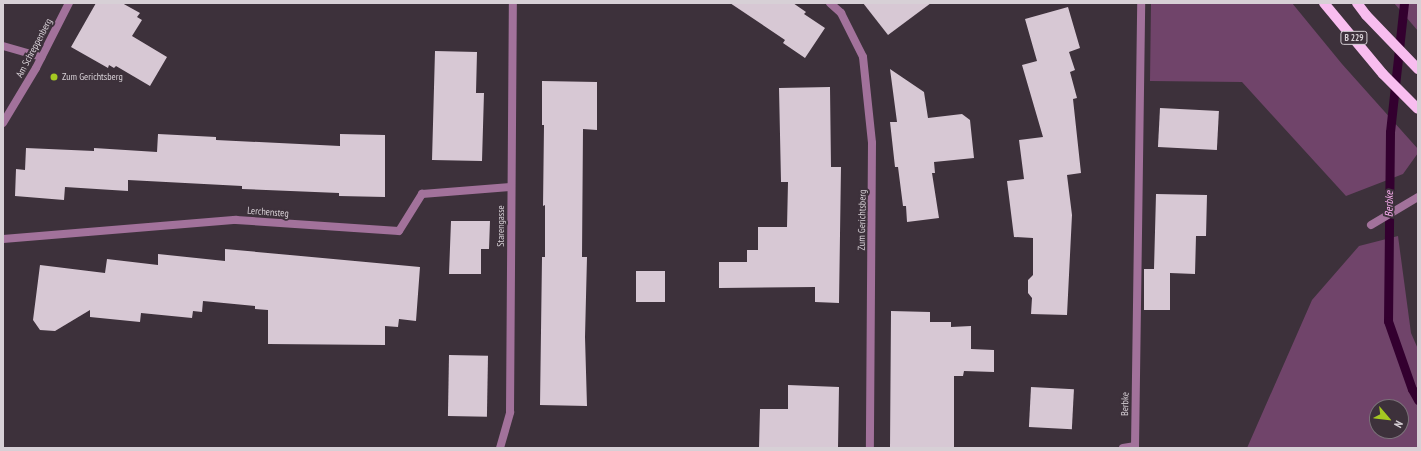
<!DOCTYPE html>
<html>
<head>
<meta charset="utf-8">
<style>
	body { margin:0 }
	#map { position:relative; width:1421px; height:451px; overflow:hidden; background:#3d313b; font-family:"PT Sans Narrow",sans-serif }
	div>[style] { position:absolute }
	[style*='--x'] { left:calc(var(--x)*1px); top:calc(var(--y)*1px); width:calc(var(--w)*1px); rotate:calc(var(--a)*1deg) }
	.green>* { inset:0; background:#70446a }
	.stream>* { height:9px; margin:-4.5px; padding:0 4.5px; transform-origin:4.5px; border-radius:4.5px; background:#33002f }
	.building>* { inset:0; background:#d7c8d4; transform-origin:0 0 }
	.minor>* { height:8px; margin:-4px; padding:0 4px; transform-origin:4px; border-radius:4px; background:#a2729b }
	.primary>* { height:10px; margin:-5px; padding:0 5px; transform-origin:5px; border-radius:5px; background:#f8bdef }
	.dots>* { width:11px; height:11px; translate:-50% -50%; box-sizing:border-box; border:2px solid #3d313b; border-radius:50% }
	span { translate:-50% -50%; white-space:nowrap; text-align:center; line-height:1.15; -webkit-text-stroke:4px #3d313b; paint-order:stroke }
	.shield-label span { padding:1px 3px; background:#3d313b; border:1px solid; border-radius:3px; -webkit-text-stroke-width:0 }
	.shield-label { font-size:9px; color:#d7d0d6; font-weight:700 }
	.street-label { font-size:10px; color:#d7d0d6 }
	.poi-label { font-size:10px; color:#d7d0d6 }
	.left { translate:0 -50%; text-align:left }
	.water-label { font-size:11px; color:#fcaef1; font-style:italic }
	.frame { position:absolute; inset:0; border:4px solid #d7d0d6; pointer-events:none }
	.north { position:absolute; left:1369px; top:399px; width:40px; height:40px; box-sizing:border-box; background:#3d313b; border:1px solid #7b7179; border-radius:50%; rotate:118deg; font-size:11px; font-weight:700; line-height:16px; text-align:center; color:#d7d0d6 }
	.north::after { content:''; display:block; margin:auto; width:14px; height:18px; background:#a5c822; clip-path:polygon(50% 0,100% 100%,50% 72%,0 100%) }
</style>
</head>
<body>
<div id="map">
	<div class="green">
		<i style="clip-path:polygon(1151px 3px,1292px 3px,1342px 64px,1418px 149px,1418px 153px,1403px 174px,1346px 196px,1242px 82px,1150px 81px)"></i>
		<i style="clip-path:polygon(1394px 3px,1418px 3px,1418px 31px)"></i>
		<i style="clip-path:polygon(evenodd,1398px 236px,1411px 333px,1418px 349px,1418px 448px,1247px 448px,1312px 300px,1359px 246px,1398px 236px,1377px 407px,1401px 407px,1401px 431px,1377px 431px,1377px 407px)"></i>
	</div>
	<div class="stream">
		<i style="--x:1404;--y:3;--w:130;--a:96.2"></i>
		<i style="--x:1390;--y:132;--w:189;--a:90.6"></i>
		<i style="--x:1388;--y:321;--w:72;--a:70.6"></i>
		<i style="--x:1412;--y:389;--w:13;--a:61"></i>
	</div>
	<div class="building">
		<i style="clip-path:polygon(96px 3px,122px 3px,140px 13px,137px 17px,142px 20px,132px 36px,167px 57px,150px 86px,116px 66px,114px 68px,109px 65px,108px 68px,71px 47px)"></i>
		<i style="clip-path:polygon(730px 3px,793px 3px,806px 12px,804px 14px,825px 28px,805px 58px,783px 43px,785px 40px)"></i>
		<i style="clip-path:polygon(863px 3px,931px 3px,888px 35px)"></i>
		<i style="clip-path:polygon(1068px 7px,1080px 48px,1069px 52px,1075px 70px,1070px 72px,1077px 98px,1073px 99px,1081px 173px,1067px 175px,1072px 215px,1067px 315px,1031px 314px,1032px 298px,1028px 293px,1028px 280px,1033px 275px,1033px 238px,1014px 237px,1007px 181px,1024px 179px,1019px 140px,1043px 137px,1022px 65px,1037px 61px,1025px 19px)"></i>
		<i style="clip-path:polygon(435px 51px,477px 52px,476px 93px,484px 93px,482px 161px,432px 160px)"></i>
		<i style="clip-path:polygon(890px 69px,924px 92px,928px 118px,962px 114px,970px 120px,974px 158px,934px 162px,935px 173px,932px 173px,939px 218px,907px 222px,906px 206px,903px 206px,898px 167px,895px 167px,890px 122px,897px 122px)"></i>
		<i style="clip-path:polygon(542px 81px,597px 82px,597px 130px,583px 129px,582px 257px,587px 257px,585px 337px,587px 406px,540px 405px,542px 257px,545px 257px,545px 205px,543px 206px,544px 125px,542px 125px)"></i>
		<i style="clip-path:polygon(830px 87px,831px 167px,841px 167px,839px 303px,815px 302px,815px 287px,719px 288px,719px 262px,747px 262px,747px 250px,758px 250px,758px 227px,787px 227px,788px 182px,781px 182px,779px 88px)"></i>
		<i style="left:1160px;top:108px;width:59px;height:39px;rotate:3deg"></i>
		<i style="clip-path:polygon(158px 134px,216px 137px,216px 140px,340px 146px,340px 134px,385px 135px,385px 197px,339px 196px,339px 193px,242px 189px,242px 186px,128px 180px,128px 191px,65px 187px,64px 200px,15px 196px,16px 169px,25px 170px,26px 148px,94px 151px,94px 148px,157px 152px)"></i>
		<i style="clip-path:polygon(1156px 194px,1207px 195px,1206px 236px,1196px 236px,1195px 274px,1170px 273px,1170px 310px,1144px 310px,1144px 269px,1154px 269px)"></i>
		<i style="clip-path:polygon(451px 221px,490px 221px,489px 249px,481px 249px,481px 274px,449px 274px)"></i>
		<i style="clip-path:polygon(225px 249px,420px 267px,416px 321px,399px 319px,398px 327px,385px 326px,385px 345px,268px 344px,268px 310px,255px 309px,255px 306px,203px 301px,202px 312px,193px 311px,192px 318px,141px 313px,140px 322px,90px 317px,90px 310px,55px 331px,40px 330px,33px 320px,40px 265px,105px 273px,107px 259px,158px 265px,158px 254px,225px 261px)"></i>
		<i style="left:636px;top:271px;width:29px;height:31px"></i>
		<i style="clip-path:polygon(891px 311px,930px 312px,930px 322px,951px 322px,951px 327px,971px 326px,971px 349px,994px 350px,994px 372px,964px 371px,963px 376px,954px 376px,954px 448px,890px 448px)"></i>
		<i style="left:449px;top:355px;width:39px;height:61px;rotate:1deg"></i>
		<i style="clip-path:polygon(788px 385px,839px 387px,838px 448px,759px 448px,760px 409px,788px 409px)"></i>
		<i style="left:1031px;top:387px;width:43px;height:40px;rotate:3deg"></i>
	</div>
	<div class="minor">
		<i style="--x:830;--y:3;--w:15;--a:42"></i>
		<i style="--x:841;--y:13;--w:49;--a:63.4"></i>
		<i style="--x:863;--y:57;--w:86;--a:84"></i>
		<i style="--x:872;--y:143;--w:305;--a:90.4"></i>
		<i style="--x:3;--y:46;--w:40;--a:16"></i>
		<i style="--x:3;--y:123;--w:64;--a:-59"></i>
		<i style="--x:36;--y:68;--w:73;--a:-63.1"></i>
		<i style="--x:1371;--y:225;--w:55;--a:-30.8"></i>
		<i style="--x:3;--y:239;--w:234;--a:-4.7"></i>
		<i style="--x:236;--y:220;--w:163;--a:3.9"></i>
		<i style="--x:399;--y:231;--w:44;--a:-58.1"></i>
		<i style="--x:422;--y:194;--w:89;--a:-4.5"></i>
		<i style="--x:500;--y:448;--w:37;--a:-74"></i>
		<i style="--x:510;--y:412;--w:409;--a:-89.6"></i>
		<i style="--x:1123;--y:448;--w:11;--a:-10"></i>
		<i style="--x:1135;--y:448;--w:445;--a:-89.2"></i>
	</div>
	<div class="primary">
		<i style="--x:1324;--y:3;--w:92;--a:50.3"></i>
		<i style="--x:1383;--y:74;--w:49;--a:45"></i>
		<i style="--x:1357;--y:3;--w:15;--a:53"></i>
		<i style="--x:1366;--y:15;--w:75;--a:46.1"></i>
	</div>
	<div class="dots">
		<i style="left:54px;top:77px;background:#a5c822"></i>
	</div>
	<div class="shield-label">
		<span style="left:1354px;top:38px">B 229</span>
	</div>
	<div class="street-label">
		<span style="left:34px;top:48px;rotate:-62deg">Am Schreppenberg</span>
		<span style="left:268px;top:212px;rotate:4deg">Lerchensteg</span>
		<span style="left:862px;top:220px;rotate:-89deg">Zum Gerichtsberg</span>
		<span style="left:501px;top:226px;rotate:-90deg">Starengasse</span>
		<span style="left:1125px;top:404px;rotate:-89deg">Berbke</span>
	</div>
	<div class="poi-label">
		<span class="left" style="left:62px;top:77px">Zum Gerichtsberg</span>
	</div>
	<div class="water-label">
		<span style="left:1389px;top:204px;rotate:-89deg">Berbke</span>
	</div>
	<div class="frame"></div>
	<div class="north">N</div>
</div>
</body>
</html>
